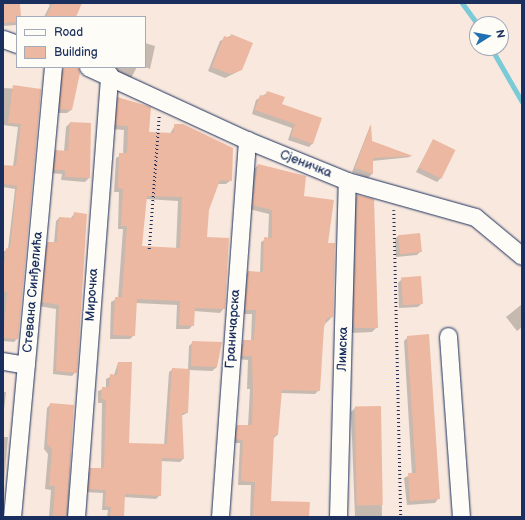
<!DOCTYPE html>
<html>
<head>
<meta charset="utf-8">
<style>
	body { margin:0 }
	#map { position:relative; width:525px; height:520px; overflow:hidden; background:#f8e8dd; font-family:"Balsamiq Sans",sans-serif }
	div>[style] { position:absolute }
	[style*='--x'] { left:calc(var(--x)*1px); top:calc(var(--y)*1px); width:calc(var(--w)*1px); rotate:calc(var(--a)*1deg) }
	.shadow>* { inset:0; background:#0003 }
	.stream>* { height:5px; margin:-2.5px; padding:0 2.5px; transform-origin:2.5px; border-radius:2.5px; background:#7acad7 }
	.building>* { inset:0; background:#edb8a1; transform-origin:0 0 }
	.path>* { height:2.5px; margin-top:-1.25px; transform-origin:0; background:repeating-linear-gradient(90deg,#1b2f5e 0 1px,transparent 0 4px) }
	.roads { filter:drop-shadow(0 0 1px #1b2f5e) drop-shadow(0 0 1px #1b2f5e) }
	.minor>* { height:17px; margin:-8.5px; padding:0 8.5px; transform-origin:8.5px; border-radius:8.5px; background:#fdfcf7 }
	span { translate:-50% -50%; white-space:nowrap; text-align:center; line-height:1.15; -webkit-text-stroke:3.5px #fdfcf7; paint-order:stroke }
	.street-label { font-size:13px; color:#1b2f5e }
	.frame { position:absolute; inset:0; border:4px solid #1b2f5e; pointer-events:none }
	.legend { position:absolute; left:16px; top:16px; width:130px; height:52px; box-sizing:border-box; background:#fdfcf7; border:1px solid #a3aaba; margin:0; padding:5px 7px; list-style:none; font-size:12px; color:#1b2f5e }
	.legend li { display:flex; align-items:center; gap:8px; height:20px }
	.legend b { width:20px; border:1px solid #a3aaba }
	.north { position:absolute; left:469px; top:16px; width:40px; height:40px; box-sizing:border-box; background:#fdfcf7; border:1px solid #a3aaba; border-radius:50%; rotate:79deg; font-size:11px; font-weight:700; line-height:16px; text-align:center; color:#1b2f5e }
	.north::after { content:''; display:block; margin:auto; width:14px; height:18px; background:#1f6fb2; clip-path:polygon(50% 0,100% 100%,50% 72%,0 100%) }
</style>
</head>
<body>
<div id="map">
	<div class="shadow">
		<i style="clip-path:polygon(3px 3px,19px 3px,16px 25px,3px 26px)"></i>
		<i style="clip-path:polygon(46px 3px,81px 3px,75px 17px,44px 17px,50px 5px)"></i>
		<i style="clip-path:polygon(232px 35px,241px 70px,225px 78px,208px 71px,220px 41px)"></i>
		<i style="clip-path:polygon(145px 43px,155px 46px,150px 69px,145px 67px)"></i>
		<i style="clip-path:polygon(77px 67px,71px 110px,67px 113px,56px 113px,59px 71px)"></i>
		<i style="clip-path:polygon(108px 67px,137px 67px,131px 78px)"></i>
		<i style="clip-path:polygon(3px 88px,40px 90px,17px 339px,14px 342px,3px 341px,3px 252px,8px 249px,15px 189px,3px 187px,3px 167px,13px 167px,18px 127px,3px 125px)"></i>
		<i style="clip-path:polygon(267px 93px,313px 143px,309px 147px,288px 140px,292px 128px,252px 114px,256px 100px)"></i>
		<i style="clip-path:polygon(evenodd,118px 98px,148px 132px,170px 134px,175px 125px,231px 180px,226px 184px,217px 184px,208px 210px,206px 238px,224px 308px,220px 313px,194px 311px,193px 325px,189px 329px,176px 329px,177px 305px,136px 303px,134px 335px,130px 339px,110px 339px,111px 302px,118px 298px,123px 229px,118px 229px,119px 192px,114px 192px,116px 158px,123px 154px,124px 130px,112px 129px,114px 102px,118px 98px,145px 199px,178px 201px,176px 249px,141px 247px,145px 199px)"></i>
		<i style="clip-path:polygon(70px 123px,90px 124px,89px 178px,85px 182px,61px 180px,62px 174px,50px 173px,52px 155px,56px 151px,64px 152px,66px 127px)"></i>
		<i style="clip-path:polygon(370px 126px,371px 142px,411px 157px,372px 161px,372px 174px,368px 178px,352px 172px)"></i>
		<i style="clip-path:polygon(433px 140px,441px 178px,437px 182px,416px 172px)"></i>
		<i style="clip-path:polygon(258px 165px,303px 197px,327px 244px,332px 317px,323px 326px,319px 390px,315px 394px,281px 393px,277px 435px,273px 439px,270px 502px,308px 517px,250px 517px,251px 485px,238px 485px,240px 443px,232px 443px,233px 430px,237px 426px,248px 426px,250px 389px,247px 389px,248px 360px,238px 359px,239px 345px,251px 341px,252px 314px,241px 314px,244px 276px,248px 272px,260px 273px,261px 242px,268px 238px,269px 214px,249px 209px,254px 169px)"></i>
		<i style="clip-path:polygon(357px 196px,377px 327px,372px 332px,351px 333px,352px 201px)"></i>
		<i style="clip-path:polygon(74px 214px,76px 372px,72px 376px,53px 374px,56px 309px,39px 306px,44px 246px,54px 243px,56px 221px,59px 218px,70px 219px)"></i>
		<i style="clip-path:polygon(399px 235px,421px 251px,417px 255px,396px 257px,395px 239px)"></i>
		<i style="clip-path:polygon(402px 279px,422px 303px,418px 307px,399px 308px,398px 283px)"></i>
		<i style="clip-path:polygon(522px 304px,522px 327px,517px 331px,506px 317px)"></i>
		<i style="clip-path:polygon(408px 337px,438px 499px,435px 503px,407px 505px,404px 478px,412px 474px,404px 341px)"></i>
		<i style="clip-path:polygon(193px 342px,217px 367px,212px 371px,189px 370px,187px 413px,181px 416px,183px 459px,180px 462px,161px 461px,160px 495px,156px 499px,124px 497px,123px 516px,107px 517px,108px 510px,102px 510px,103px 493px,85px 492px,86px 473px,101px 469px,102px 403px,98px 403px,98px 391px,106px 388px,106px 379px,114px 375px,118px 363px,131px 363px,128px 444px,164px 445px,169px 372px,173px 369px,188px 370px,189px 346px)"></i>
		<i style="clip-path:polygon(3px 392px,6px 392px,3px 418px)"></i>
		<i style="clip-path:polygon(51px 404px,73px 406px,68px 517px,49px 517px,51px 490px,45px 489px,48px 454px,44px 449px,47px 408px)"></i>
		<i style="clip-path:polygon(380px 407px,382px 517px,355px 517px,351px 412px,355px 408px)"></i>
		<i style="clip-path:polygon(3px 437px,8px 437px,3px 494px)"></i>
	</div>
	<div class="stream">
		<i style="--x:462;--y:3;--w:26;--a:54"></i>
		<i style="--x:491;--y:48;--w:62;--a:60.1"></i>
	</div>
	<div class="building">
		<i style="clip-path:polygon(3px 3px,20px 3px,21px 17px,17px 17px,17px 22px,3px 23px)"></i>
		<i style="clip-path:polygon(53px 3px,82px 3px,76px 17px,46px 17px)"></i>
		<i style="clip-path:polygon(231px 34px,253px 43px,242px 70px,230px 74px,212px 67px,224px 36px,230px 38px)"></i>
		<i style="clip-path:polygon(63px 67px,78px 67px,80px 73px,72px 110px,59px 109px)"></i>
		<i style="clip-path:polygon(13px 85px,41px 89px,18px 339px,3px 338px,7px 292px,3px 291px,3px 274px,6px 248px,10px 249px,17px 186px,4px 184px,3px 165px,16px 166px,21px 124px,8px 123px)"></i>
		<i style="clip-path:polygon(267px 91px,285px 97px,282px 104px,322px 118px,313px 144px,291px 136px,295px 124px,255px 110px,260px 95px,265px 96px)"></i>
		<i style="clip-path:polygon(evenodd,117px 97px,151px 107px,149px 132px,174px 133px,174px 124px,183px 124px,233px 148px,232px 181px,220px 180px,209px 210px,207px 237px,229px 238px,225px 309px,195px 308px,194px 326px,179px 325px,180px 301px,137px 299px,135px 336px,113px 335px,115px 297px,122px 297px,127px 226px,121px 226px,123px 189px,118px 188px,119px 153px,127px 153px,128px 126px,115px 125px,117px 97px,147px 196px,182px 197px,180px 248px,142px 246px,147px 196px)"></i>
		<i style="clip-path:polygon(70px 122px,91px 123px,90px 178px,65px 177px,65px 170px,54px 170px,55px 150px,68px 151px)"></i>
		<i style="clip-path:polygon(371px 124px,372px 141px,413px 156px,373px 158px,373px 174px,355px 168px)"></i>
		<i style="left:433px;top:139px;width:25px;height:32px;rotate:26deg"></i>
		<i style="clip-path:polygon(258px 164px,306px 176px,304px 196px,334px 200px,328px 243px,335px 243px,333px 317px,327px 318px,324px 327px,320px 391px,282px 390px,278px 435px,274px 435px,271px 501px,310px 502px,309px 517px,253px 517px,255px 482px,241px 481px,243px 440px,236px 439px,237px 425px,252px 425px,253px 392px,252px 356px,242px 356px,243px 340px,254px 340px,256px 310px,245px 310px,248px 271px,263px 272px,264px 237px,272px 238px,272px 210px,252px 205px)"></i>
		<i style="clip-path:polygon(357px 195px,374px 199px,378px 328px,355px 328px,353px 317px)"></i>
		<i style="clip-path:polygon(74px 212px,87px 214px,77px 373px,56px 371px,59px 305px,42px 302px,47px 242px,57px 242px,59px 217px,73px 218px)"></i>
		<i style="left:420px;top:233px;width:19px;height:22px;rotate:84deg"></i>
		<i style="left:421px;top:276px;width:28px;height:20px;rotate:86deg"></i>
		<i style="clip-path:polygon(429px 334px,440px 499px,410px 501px,408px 473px,416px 473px,407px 336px)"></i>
		<i style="clip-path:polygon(192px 341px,222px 342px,217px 367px,191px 366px)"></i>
		<i style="clip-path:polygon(118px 362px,132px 362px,129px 443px,167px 444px,172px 368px,190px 369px,188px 413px,182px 413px,184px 459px,162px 458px,161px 496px,125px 494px,124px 517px,110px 516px,111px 507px,105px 506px,106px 490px,88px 489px,90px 468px,104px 468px,106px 400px,101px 399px,102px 387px,109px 387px,110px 374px,117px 375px)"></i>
		<i style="clip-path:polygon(50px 403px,74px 405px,66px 517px,53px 517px,55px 486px,49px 486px,52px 449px,47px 444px)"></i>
		<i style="left:381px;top:406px;width:99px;height:26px;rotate:89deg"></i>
	</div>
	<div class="path">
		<i style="--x:394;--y:210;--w:307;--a:88.7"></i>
		<i style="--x:149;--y:249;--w:133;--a:-85.7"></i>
	</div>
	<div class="roads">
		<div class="minor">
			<i style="--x:3;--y:39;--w:15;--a:20"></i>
			<i style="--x:88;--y:67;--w:175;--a:24.7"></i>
			<i style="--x:247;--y:140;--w:108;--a:22.3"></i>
			<i style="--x:347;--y:181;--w:133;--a:15.7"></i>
			<i style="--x:475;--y:217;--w:61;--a:39.7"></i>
			<i style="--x:448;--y:336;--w:181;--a:85.9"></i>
			<i style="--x:3;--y:361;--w:23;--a:10"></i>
			<i style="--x:12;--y:517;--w:452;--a:-84.8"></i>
			<i style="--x:76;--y:517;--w:444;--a:-85.7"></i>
			<i style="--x:220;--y:517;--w:378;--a:-85.9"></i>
			<i style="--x:338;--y:517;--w:336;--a:-88.5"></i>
		</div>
	</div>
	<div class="street-label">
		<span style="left:306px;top:164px;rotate:22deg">Сјеничка</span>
		<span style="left:33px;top:292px;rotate:-85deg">Стевана Синђелића</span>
		<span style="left:92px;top:295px;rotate:-86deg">Мирочка</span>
		<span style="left:233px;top:329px;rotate:-86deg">Граничарска</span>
		<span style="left:343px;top:349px;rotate:-88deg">Лимска</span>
	</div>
	<div class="frame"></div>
	<ul class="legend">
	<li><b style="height:5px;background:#fdfcf7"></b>Road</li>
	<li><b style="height:11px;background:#edb8a1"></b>Building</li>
	</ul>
	<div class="north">N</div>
</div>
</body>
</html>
